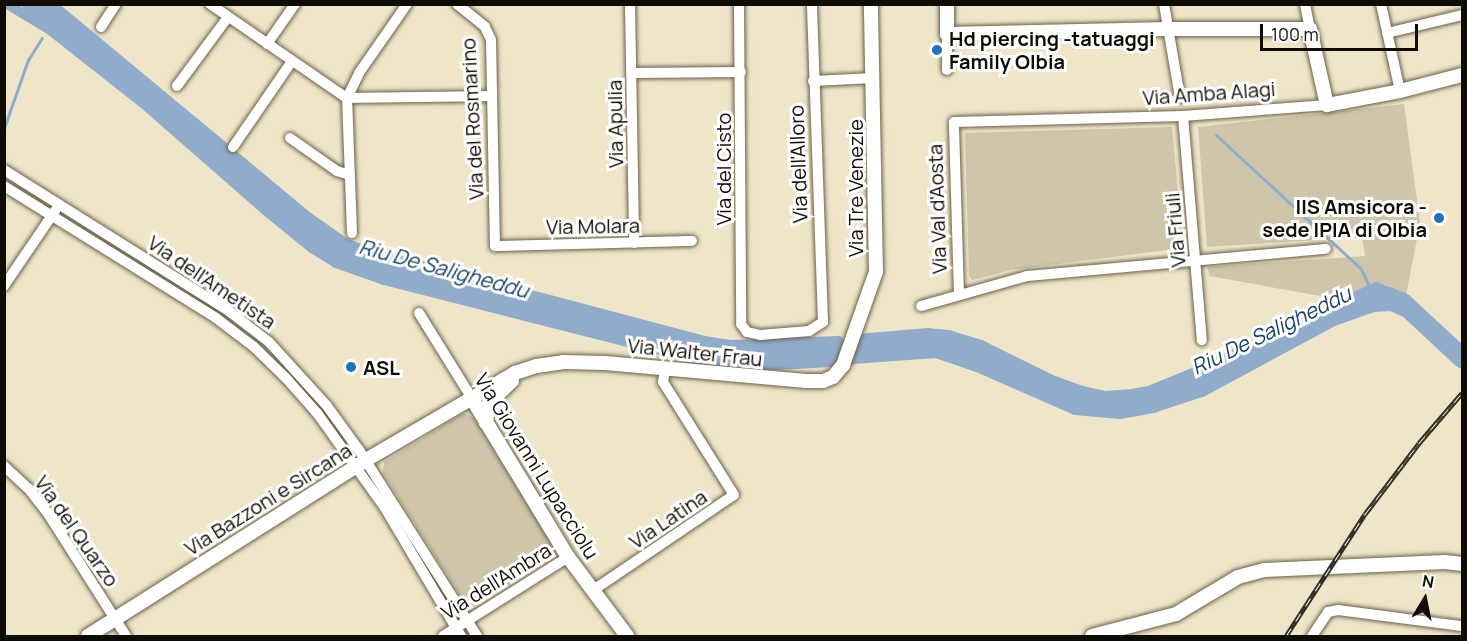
<!DOCTYPE html>
<html>
<head>
<meta charset="utf-8">
<style>
	body { margin:0 }
	#map { position:relative; width:1467px; height:641px; overflow:hidden; background:#efe5c9; font-family:Manrope,sans-serif }
	div>[style] { position:absolute }
	[style*='--x'] { left:calc(var(--x)*1px); top:calc(var(--y)*1px); width:calc(var(--w)*1px); rotate:calc(var(--a)*1deg) }
	.green>* { inset:0; background:#cec5ab }
	.stream>* { height:3px; margin:-1.5px; padding:0 1.5px; transform-origin:1.5px; border-radius:1.5px; background:#91accb }
	.canal>* { height:10px; margin:-5px; padding:0 5px; transform-origin:5px; border-radius:5px; background:#91accb }
	.river>* { height:20px; margin:-10px; padding:0 10px; transform-origin:10px; border-radius:10px; background:#91accb }
	.roads { filter:drop-shadow(0 0 2px #696048) drop-shadow(0 0 2px #696048) }
	.minor>* { height:10px; margin:-5px; padding:0 5px; transform-origin:5px; border-radius:5px; background:#fff }
	.tertiary>* { height:14px; margin:-7px; padding:0 7px; transform-origin:7px; border-radius:7px; background:#fff }
	.rail>* { height:5px; margin-top:-2.5px; transform-origin:0; background:repeating-linear-gradient(90deg,#fff 0 9px,#353126 0 18px); box-sizing:border-box; border-block:2px solid #353126 }
	.dots>* { width:16px; height:16px; translate:-50% -50%; box-sizing:border-box; border:3px solid #fff; border-radius:50% }
	span { translate:-50% -50%; white-space:nowrap; text-align:center; line-height:1.15; -webkit-text-stroke:6px #fff; paint-order:stroke }
	.poi-label { font-size:20px; color:#0f0c04; font-weight:700 }
	.left { translate:0 -50%; text-align:left }
	.right { translate:-100% -50%; text-align:right }
	.street-label { font-size:20px; color:#0f0c04 }
	.water-label { font-size:21px; color:#173f68; font-style:italic }
	.frame { position:absolute; inset:0; border:6px solid #0f0c04; pointer-events:none }
	.north { position:absolute; left:1395px; top:569px; width:60px; height:60px; -webkit-text-stroke:4px #fff; paint-order:stroke; rotate:10deg; font-size:16px; font-weight:700; line-height:24px; text-align:center; color:#0f0c04 }
	.north::after { content:''; display:block; margin:auto; width:21px; height:27px; background:#0f0c04; clip-path:polygon(50% 0,100% 100%,50% 72%,0 100%) }
	.scale { position:absolute; left:1260px; top:24px; width:158px; height:27px; box-sizing:border-box; border:3px solid #0f0c04; border-top:0; padding-left:8px; font-size:18px; line-height:21px; white-space:nowrap; color:#0f0c04; -webkit-text-stroke:4px #fff; paint-order:stroke }
</style>
</head>
<body>
<div id="map">
	<div class="green">
		<i style="clip-path:polygon(1404px 104px,1420px 223px,1403px 311px,1209px 276px,1208px 267px,1365px 256px,1362px 237px,1207px 247px,1198px 127px)"></i>
		<i style="clip-path:polygon(1172px 127px,1183px 248px,1011px 270px,972px 280px,969px 275px,965px 133px)"></i>
		<i style="clip-path:polygon(464px 413px,474px 418px,556px 551px,553px 557px,470px 607px,466px 605px,383px 473px,384px 462px)"></i>
	</div>
	<div class="stream">
		<i style="--x:57;--y:27;--w:7;--a:-8"></i>
		<i style="--x:4;--y:128;--w:72;--a:-70.6"></i>
		<i style="--x:28;--y:60;--w:26;--a:-58"></i>
		<i style="--x:1216;--y:135;--w:197;--a:42.7"></i>
		<i style="--x:1361;--y:269;--w:29;--a:65"></i>
	</div>
	<div class="canal">
		<i style="--x:7;--y:4;--w:49;--a:30.8"></i>
		<i style="--x:49;--y:29;--w:120;--a:38.2"></i>
		<i style="--x:143;--y:103;--w:161;--a:41.2"></i>
		<i style="--x:264;--y:209;--w:62;--a:39.1"></i>
		<i style="--x:312;--y:248;--w:28;--a:32"></i>
		<i style="--x:336;--y:263;--w:51;--a:19.5"></i>
		<i style="--x:384;--y:280;--w:332;--a:14.3"></i>
		<i style="--x:706;--y:362;--w:31;--a:9"></i>
		<i style="--x:737;--y:367;--w:95;--a:-3"></i>
		<i style="--x:832;--y:362;--w:22;--a:-74"></i>
		<i style="--x:838;--y:341;--w:108;--a:177.9"></i>
		<i style="--x:730;--y:345;--w:25;--a:-171"></i>
		<i style="--x:705;--y:341;--w:345;--a:-165.2"></i>
		<i style="--x:371;--y:253;--w:28;--a:-159"></i>
		<i style="--x:345;--y:243;--w:45;--a:-144.9"></i>
		<i style="--x:308;--y:217;--w:334;--a:-140.3"></i>
		<i style="--x:1462;--y:351;--w:77;--a:-137.6"></i>
		<i style="--x:1405;--y:299;--w:31;--a:-158"></i>
		<i style="--x:1376;--y:287;--w:192;--a:154.8"></i>
		<i style="--x:1202;--y:369;--w:57;--a:157.5"></i>
		<i style="--x:1149;--y:391;--w:17;--a:170"></i>
		<i style="--x:1132;--y:394;--w:27;--a:176"></i>
		<i style="--x:1105;--y:396;--w:24;--a:-168"></i>
		<i style="--x:1082;--y:391;--w:30;--a:-160"></i>
		<i style="--x:1054;--y:381;--w:81;--a:-153.7"></i>
		<i style="--x:981;--y:345;--w:34;--a:-163"></i>
		<i style="--x:949;--y:335;--w:21;--a:-175"></i>
		<i style="--x:928;--y:333;--w:70;--a:175.1"></i>
		<i style="--x:858;--y:339;--w:21;--a:104"></i>
		<i style="--x:853;--y:359;--w:83;--a:-4.1"></i>
		<i style="--x:936;--y:353;--w:43;--a:18.9"></i>
		<i style="--x:977;--y:367;--w:107;--a:23.7"></i>
		<i style="--x:1075;--y:410;--w:45;--a:5.1"></i>
		<i style="--x:1120;--y:414;--w:34;--a:-10"></i>
		<i style="--x:1153;--y:408;--w:52;--a:-18.1"></i>
		<i style="--x:1202;--y:392;--w:150;--a:-28.3"></i>
		<i style="--x:1334;--y:321;--w:41;--a:-19.7"></i>
		<i style="--x:1373;--y:307;--w:18;--a:-3"></i>
		<i style="--x:1391;--y:306;--w:17;--a:24"></i>
		<i style="--x:1407;--y:313;--w:74;--a:42.3"></i>
	</div>
	<div class="river">
		<i style="--x:32;--y:4;--w:39;--a:35"></i>
		<i style="--x:64;--y:26;--w:305;--a:39.9"></i>
		<i style="--x:298;--y:222;--w:40;--a:37"></i>
		<i style="--x:330;--y:246;--w:42;--a:21"></i>
		<i style="--x:369;--y:261;--w:344;--a:15.3"></i>
		<i style="--x:701;--y:352;--w:30;--a:6"></i>
		<i style="--x:731;--y:355;--w:192;--a:-3"></i>
		<i style="--x:923;--y:345;--w:19;--a:3"></i>
		<i style="--x:942;--y:346;--w:41;--a:15.8"></i>
		<i style="--x:981;--y:357;--w:98;--a:25.3"></i>
		<i style="--x:1070;--y:399;--w:41;--a:9.9"></i>
		<i style="--x:1110;--y:406;--w:59;--a:-11.7"></i>
		<i style="--x:1168;--y:394;--w:43;--a:-20.6"></i>
		<i style="--x:1208;--y:379;--w:185;--a:-27"></i>
		<i style="--x:1373;--y:295;--w:15;--a:8"></i>
		<i style="--x:1388;--y:297;--w:16;--a:22"></i>
		<i style="--x:1403;--y:303;--w:81;--a:43"></i>
	</div>
	<div class="roads">
		<div class="minor">
			<i style="--x:210;--y:4;--w:166;--a:34.5"></i>
			<i style="--x:457;--y:4;--w:36;--a:39"></i>
			<i style="--x:485;--y:27;--w:14;--a:65"></i>
			<i style="--x:491;--y:40;--w:206;--a:88.9"></i>
			<i style="--x:495;--y:246;--w:197;--a:-1.5"></i>
			<i style="--x:630;--y:4;--w:239;--a:89"></i>
			<i style="--x:739;--y:4;--w:320;--a:89.6"></i>
			<i style="--x:741;--y:324;--w:10;--a:53"></i>
			<i style="--x:747;--y:332;--w:13;--a:13"></i>
			<i style="--x:760;--y:335;--w:49;--a:-4.7"></i>
			<i style="--x:809;--y:331;--w:17;--a:-33"></i>
			<i style="--x:823;--y:322;--w:318;--a:-92"></i>
			<i style="--x:1164;--y:4;--w:95;--a:80.3"></i>
			<i style="--x:1305;--y:4;--w:25;--a:79"></i>
			<i style="--x:1381;--y:4;--w:89;--a:77.7"></i>
			<i style="--x:101;--y:27;--w:27;--a:-57"></i>
			<i style="--x:1387;--y:33;--w:77;--a:-13.5"></i>
			<i style="--x:267;--y:44;--w:49;--a:-55"></i>
			<i style="--x:947;--y:70;--w:36;--a:-90"></i>
			<i style="--x:632;--y:73;--w:109;--a:-0.5"></i>
			<i style="--x:813;--y:81;--w:61;--a:-2.8"></i>
			<i style="--x:177;--y:86;--w:86;--a:-53.5"></i>
			<i style="--x:347;--y:98;--w:144;--a:-0.8"></i>
			<i style="--x:1183;--y:116;--w:225;--a:85.2"></i>
			<i style="--x:290;--y:138;--w:57;--a:35.1"></i>
			<i style="--x:337;--y:171;--w:13;--a:18"></i>
			<i style="--x:233;--y:147;--w:104;--a:-55.5"></i>
			<i style="--x:4;--y:170;--w:267;--a:32.1"></i>
			<i style="--x:230;--y:312;--w:49;--a:37.6"></i>
			<i style="--x:269;--y:342;--w:86;--a:47.8"></i>
			<i style="--x:327;--y:406;--w:54;--a:54"></i>
			<i style="--x:359;--y:450;--w:220;--a:57.6"></i>
			<i style="--x:4;--y:186;--w:250;--a:31.9"></i>
			<i style="--x:216;--y:318;--w:48;--a:37.3"></i>
			<i style="--x:254;--y:347;--w:45;--a:44.1"></i>
			<i style="--x:286;--y:378;--w:47;--a:48.5"></i>
			<i style="--x:317;--y:413;--w:117;--a:54.4"></i>
			<i style="--x:385;--y:508;--w:149;--a:59.3"></i>
			<i style="--x:352;--y:233;--w:135;--a:-92.1"></i>
			<i style="--x:347;--y:98;--w:28;--a:-64"></i>
			<i style="--x:359;--y:73;--w:84;--a:-55.2"></i>
			<i style="--x:4;--y:286;--w:91;--a:-55.8"></i>
			<i style="--x:959;--y:295;--w:173;--a:-91.7"></i>
			<i style="--x:954;--y:122;--w:229;--a:-1.5"></i>
			<i style="--x:1183;--y:116;--w:144;--a:-4.4"></i>
			<i style="--x:921;--y:306;--w:110;--a:-15.8"></i>
			<i style="--x:1027;--y:276;--w:300;--a:-5.2"></i>
			<i style="--x:419;--y:313;--w:99;--a:58.2"></i>
			<i style="--x:4;--y:466;--w:33;--a:43"></i>
			<i style="--x:28;--y:488;--w:31;--a:52"></i>
			<i style="--x:47;--y:512;--w:147;--a:57.5"></i>
			<i style="--x:592;--y:591;--w:171;--a:-34.1"></i>
			<i style="--x:734;--y:495;--w:133;--a:-122.1"></i>
			<i style="--x:663;--y:382;--w:13;--a:-81"></i>
			<i style="--x:443;--y:636;--w:148;--a:-32.3"></i>
			<i style="--x:1312;--y:636;--w:29;--a:-56"></i>
			<i style="--x:1328;--y:612;--w:10;--a:-11"></i>
			<i style="--x:1338;--y:610;--w:125;--a:7.4"></i>
		</div>
		<div class="tertiary">
			<i style="--x:947;--y:4;--w:30;--a:90"></i>
			<i style="--x:947;--y:34;--w:220;--a:-1.3"></i>
			<i style="--x:1167;--y:29;--w:143;--a:0"></i>
			<i style="--x:1310;--y:29;--w:78;--a:77.4"></i>
			<i style="--x:1327;--y:105;--w:74;--a:-10.9"></i>
			<i style="--x:1400;--y:91;--w:64;--a:-14.5"></i>
			<i style="--x:471;--y:397;--w:187;--a:58.8"></i>
			<i style="--x:568;--y:557;--w:99;--a:53.2"></i>
			<i style="--x:486;--y:423;--w:20;--a:-81"></i>
			<i style="--x:489;--y:403;--w:32;--a:-44"></i>
			<i style="--x:88;--y:636;--w:329;--a:-32.3"></i>
			<i style="--x:366;--y:460;--w:173;--a:-30.3"></i>
			<i style="--x:515;--y:373;--w:22;--a:-18"></i>
			<i style="--x:536;--y:366;--w:27;--a:-8"></i>
			<i style="--x:563;--y:362;--w:42;--a:1.4"></i>
			<i style="--x:605;--y:363;--w:202;--a:5.1"></i>
			<i style="--x:806;--y:381;--w:17;--a:0"></i>
			<i style="--x:823;--y:381;--w:11;--a:-22"></i>
			<i style="--x:833;--y:377;--w:16;--a:-50"></i>
			<i style="--x:843;--y:365;--w:99;--a:-70.5"></i>
			<i style="--x:876;--y:272;--w:268;--a:-91.1"></i>
			<i style="--x:1092;--y:636;--w:87;--a:-14.7"></i>
			<i style="--x:1176;--y:614;--w:72;--a:-30.8"></i>
			<i style="--x:1238;--y:577;--w:27;--a:-15"></i>
			<i style="--x:1264;--y:570;--w:181;--a:-2.5"></i>
			<i style="--x:1445;--y:562;--w:17;--a:7"></i>
		</div>
	</div>
	<div class="rail">
		<i style="--x:1286;--y:636;--w:145;--a:-57.1"></i>
		<i style="--x:1365;--y:514;--w:89;--a:-52.7"></i>
		<i style="--x:1419;--y:443;--w:66;--a:-49.3"></i>
	</div>
	<div class="dots">
		<i style="left:937px;top:50px;background:#1e71bf"></i>
		<i style="left:1439px;top:218px;background:#1e71bf"></i>
		<i style="left:351px;top:367px;background:#1e71bf"></i>
	</div>
	<div class="poi-label">
		<span class="left" style="left:949px;top:50px">Hd piercing -tatuaggi<br>Family Olbia</span>
		<span class="right" style="left:1427px;top:218px">IIS Amsicora -<br>sede IPIA di Olbia</span>
		<span class="left" style="left:363px;top:367px">ASL</span>
	</div>
	<div class="street-label">
		<span style="left:1209px;top:93px;rotate:-4deg">Via Amba Alagi</span>
		<span style="left:472px;top:119px;rotate:-93deg">Via del Rosmarino</span>
		<span style="left:615px;top:124px;rotate:-91deg">Via Apulia</span>
		<span style="left:798px;top:164px;rotate:-92deg">Via dell'Alloro</span>
		<span style="left:723px;top:169px;rotate:-90deg">Via del Cisto</span>
		<span style="left:855px;top:188px;rotate:-90deg">Via Tre Venezie</span>
		<span style="left:937px;top:209px;rotate:-92deg">Via Val d'Aosta</span>
		<span style="left:593px;top:226px;rotate:-1deg">Via Molara</span>
		<span style="left:1175px;top:230px;rotate:-95deg">Via Friuli</span>
		<span style="left:212px;top:282px;rotate:34deg">Via dell'Ametista</span>
		<span style="left:695px;top:352px;rotate:6deg">Via Walter Frau</span>
		<span style="left:537px;top:466px;rotate:58deg">Via Giovanni Lupacciolu</span>
		<span style="left:268px;top:499px;rotate:-32deg">Via Bazzoni e Sircana</span>
		<span style="left:668px;top:519px;rotate:-34deg">Via Latina</span>
		<span style="left:77px;top:531px;rotate:55deg">Via del Quarzo</span>
		<span style="left:496px;top:581px;rotate:-32deg">Via dell'Ambra</span>
	</div>
	<div class="water-label">
		<span style="left:444px;top:268px;rotate:15deg">Riu De Saligheddu</span>
		<span style="left:1271px;top:330px;rotate:-26deg">Riu De Saligheddu</span>
	</div>
	<div class="frame"></div>
	<div class="north">N</div>
	<div class="scale">100 m</div>
</div>
</body>
</html>
